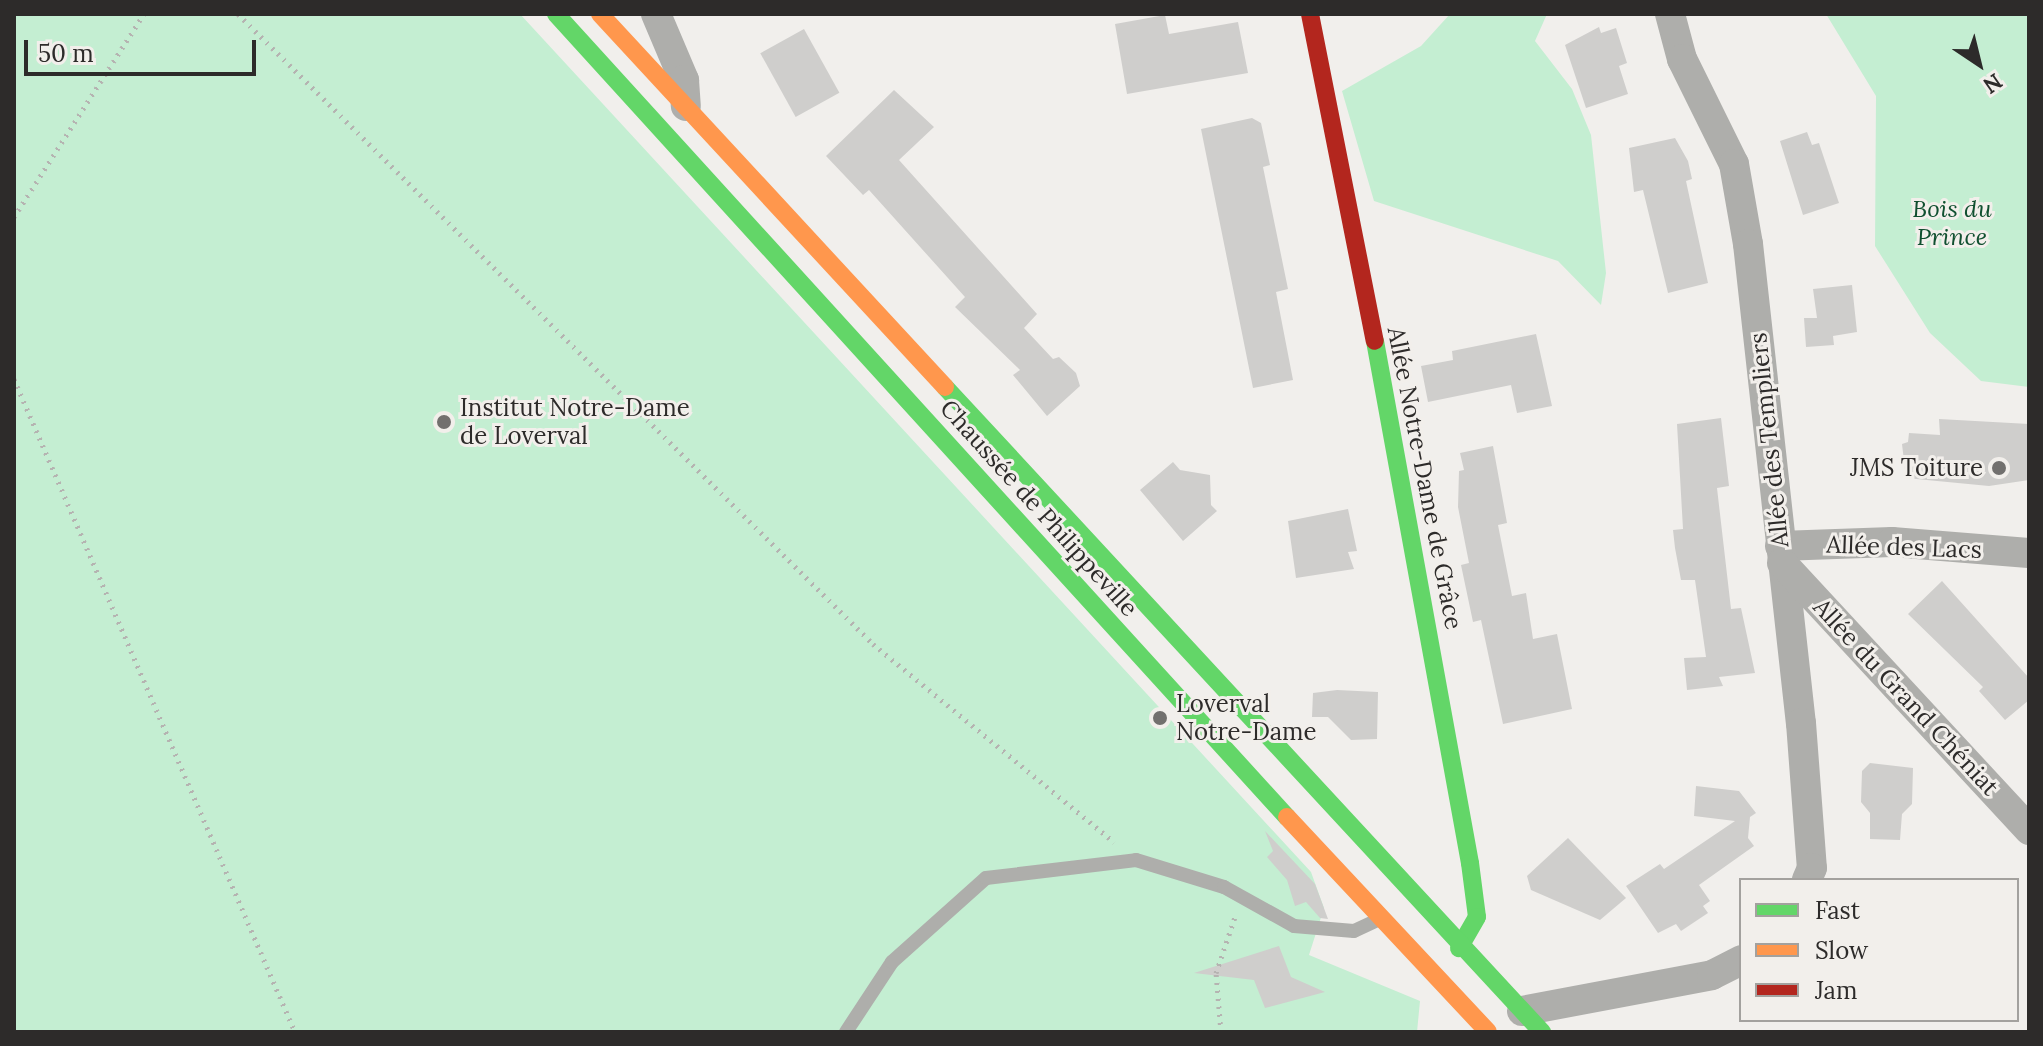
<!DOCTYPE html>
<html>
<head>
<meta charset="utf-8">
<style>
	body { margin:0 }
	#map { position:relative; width:2043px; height:1046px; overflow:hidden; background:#f1efec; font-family:Lora,serif }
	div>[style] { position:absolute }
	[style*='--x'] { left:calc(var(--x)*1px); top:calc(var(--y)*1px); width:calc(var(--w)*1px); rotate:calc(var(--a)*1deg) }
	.green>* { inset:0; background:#c4eed2 }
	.building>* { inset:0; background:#cfcecc; transform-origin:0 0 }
	.path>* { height:5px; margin-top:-2.5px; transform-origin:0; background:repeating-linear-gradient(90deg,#b5b3b1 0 2px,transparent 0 8px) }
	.lane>* { height:14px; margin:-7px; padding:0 7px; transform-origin:7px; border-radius:7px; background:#aeaeab }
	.street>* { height:30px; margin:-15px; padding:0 15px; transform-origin:15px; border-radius:15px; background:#aeaeab }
	.fast>* { height:18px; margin:-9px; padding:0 9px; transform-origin:9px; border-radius:9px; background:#63d668 }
	.slow>* { height:18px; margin:-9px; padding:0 9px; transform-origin:9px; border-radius:9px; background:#ff974d }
	.jam>* { height:18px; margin:-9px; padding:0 9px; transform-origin:9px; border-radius:9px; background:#b3261e }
	.dots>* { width:22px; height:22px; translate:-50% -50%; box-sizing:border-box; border:4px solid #f2efeb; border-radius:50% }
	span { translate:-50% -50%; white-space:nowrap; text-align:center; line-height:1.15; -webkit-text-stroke:6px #f2efeb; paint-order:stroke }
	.park-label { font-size:24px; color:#105030; font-style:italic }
	.poi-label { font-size:24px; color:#2d2b2a }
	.left { translate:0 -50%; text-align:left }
	.right { translate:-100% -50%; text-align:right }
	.street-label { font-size:24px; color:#2d2b2a }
	.frame { position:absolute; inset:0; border:16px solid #2d2b2a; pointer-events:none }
	.legend { position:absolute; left:1739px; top:878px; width:280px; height:144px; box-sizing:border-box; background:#f2efeb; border:2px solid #a3a19e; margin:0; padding:10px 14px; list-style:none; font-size:24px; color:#2d2b2a }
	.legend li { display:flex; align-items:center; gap:16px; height:40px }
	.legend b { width:40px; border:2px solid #a3a19e }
	.north { position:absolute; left:1939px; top:24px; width:80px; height:80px; -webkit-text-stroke:6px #f2efeb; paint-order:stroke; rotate:145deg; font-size:22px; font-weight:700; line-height:32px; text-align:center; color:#2d2b2a }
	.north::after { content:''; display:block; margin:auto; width:28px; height:36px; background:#2d2b2a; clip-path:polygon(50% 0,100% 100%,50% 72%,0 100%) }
	.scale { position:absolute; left:24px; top:40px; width:232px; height:36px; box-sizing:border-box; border:4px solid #2d2b2a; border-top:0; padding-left:10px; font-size:24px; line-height:28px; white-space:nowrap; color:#2d2b2a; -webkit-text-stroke:6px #f2efeb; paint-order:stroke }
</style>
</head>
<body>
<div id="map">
	<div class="green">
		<i style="clip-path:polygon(14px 14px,520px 14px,1311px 872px,1324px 908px,1309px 955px,1420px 1001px,1417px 1032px,14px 1032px)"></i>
		<i style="clip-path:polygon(1450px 14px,1547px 14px,1535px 41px,1572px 89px,1591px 135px,1606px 273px,1601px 305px,1558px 261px,1374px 201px,1342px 91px,1421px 46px)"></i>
		<i style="clip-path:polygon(1826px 14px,2029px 14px,2029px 387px,1981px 381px,1930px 333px,1875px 246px,1876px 96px)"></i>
	</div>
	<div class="building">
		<i style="clip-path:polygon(1165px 15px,1169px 34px,1238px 22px,1248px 73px,1127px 94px,1115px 24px)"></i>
		<i style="clip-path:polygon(1599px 27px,1601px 33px,1616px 28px,1627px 63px,1619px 66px,1628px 94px,1586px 108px,1565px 45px)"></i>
		<i style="left:804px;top:29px;width:73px;height:50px;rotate:61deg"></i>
		<i style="clip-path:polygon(894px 90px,934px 127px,899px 160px,1037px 314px,1024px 328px,1053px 359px,1059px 357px,1076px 373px,1080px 386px,1047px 416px,1013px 375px,1020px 370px,955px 307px,965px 297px,869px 190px,863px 195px,826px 156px)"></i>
		<i style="clip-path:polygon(1252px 118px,1261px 123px,1270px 165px,1263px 167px,1288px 289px,1276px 292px,1293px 380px,1253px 388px,1201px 129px)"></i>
		<i style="clip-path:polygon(1807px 132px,1812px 145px,1819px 143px,1839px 203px,1803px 215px,1780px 141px)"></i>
		<i style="clip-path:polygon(1675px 138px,1688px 161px,1692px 179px,1686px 181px,1708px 283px,1668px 293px,1643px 190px,1634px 192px,1629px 148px)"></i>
		<i style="clip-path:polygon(1852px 285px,1857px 332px,1833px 336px,1834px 345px,1806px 347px,1804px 318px,1817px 318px,1813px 289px)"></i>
		<i style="clip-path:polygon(1536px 334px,1552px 406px,1517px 413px,1511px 385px,1428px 402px,1421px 366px,1453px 360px,1452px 351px)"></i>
		<i style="clip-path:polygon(1721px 418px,1729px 486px,1717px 488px,1731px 609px,1741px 608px,1755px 673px,1719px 677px,1723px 686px,1687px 690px,1684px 658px,1706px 657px,1695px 580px,1681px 580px,1675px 548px,1673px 530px,1683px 529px,1677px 424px)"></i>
		<i style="clip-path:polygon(1939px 419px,2029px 424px,2029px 480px,1989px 486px,1906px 478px,1902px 444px,1908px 442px,1909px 433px,1940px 435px)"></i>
		<i style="clip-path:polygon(1493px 446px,1507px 523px,1498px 525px,1512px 596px,1526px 593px,1533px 639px,1557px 634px,1572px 709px,1503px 724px,1481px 620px,1473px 622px,1461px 565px,1469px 563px,1458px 507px,1459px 471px,1464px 470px,1460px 453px)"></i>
		<i style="clip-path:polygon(1173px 462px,1180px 470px,1210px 475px,1211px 505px,1217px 511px,1183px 541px,1140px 490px)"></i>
		<i style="clip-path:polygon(1348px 509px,1357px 551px,1348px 552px,1354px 569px,1296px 578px,1288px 521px)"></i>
		<i style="clip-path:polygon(1942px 581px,2029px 678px,2029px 700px,2005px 720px,1979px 691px,1983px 687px,1908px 614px)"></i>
		<i style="clip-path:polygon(1337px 690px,1378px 692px,1377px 739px,1351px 740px,1328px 717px,1312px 717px,1313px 693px)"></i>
		<i style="clip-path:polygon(1870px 763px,1913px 768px,1912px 804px,1902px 814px,1900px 840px,1870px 839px,1870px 813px,1861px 802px,1862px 771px)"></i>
		<i style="clip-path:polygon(1696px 786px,1739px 791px,1756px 813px,1750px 817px,1748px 838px,1754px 846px,1699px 885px,1710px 901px,1703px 906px,1708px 913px,1681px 931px,1676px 924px,1658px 933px,1626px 886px,1660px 864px,1664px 869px,1735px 821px,1694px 816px)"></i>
		<i style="clip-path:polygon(1265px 831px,1315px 884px,1328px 919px,1320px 918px,1306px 902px,1295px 906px,1287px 880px,1267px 857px,1273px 851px)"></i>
		<i style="clip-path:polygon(1568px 838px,1626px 898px,1600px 920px,1531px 890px,1527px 876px)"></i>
		<i style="clip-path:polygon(1279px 946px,1291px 977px,1325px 992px,1265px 1008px,1254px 980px,1194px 973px)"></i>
	</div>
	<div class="path">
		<i style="--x:238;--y:14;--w:894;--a:44.77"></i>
		<i style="--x:873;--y:644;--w:312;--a:39.4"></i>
		<i style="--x:14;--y:217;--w:241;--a:-57.4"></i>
		<i style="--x:14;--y:379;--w:711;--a:66.72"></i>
		<i style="--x:1221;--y:1032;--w:59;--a:-94.8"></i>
		<i style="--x:1216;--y:973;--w:59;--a:-71.3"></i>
	</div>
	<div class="lane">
		<i style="--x:846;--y:1032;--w:84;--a:-56.7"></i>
		<i style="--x:892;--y:962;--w:126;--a:-41.8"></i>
		<i style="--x:986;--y:878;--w:151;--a:-6.8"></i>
		<i style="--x:1136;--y:860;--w:92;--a:17.1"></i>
		<i style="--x:1224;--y:887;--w:80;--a:29.1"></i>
		<i style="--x:1294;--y:926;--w:60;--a:4.8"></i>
		<i style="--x:1354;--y:931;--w:26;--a:-25"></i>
	</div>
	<div class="street">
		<i style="--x:656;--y:14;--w:72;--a:67"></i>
		<i style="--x:684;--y:80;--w:26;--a:86"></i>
		<i style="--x:1670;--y:14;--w:47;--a:75.1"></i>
		<i style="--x:1682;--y:59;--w:117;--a:63.7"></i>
		<i style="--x:1734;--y:164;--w:81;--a:80.1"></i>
		<i style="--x:1748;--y:244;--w:482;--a:83.7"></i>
		<i style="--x:1801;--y:723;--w:145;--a:85.7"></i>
		<i style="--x:1812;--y:868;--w:13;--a:113"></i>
		<i style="--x:1780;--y:546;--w:112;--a:-2"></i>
		<i style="--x:1892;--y:542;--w:137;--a:4.6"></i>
		<i style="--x:1782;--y:563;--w:364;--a:47.2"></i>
		<i style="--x:1522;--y:1011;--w:193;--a:-10.7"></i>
		<i style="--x:1712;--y:975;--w:33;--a:-27"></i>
	</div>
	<div class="fast">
		<i style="--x:556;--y:14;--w:1086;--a:47.69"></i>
		<i style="--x:1375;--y:341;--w:531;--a:79.69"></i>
		<i style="--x:1470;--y:863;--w:54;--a:82.6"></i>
		<i style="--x:1477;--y:917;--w:36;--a:120"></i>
		<i style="--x:945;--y:387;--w:879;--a:47.21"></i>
	</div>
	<div class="slow">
		<i style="--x:600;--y:14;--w:508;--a:47.23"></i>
		<i style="--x:1287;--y:817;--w:294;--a:46.9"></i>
	</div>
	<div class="jam">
		<i style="--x:1310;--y:14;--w:333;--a:78.8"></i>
	</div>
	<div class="dots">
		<i style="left:444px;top:422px;background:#72706e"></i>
		<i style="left:1999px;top:468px;background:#72706e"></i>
		<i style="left:1160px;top:718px;background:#72706e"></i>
	</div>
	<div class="park-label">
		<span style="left:1952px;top:223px">Bois du<br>Prince</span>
	</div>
	<div class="poi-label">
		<span class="left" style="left:460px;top:422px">Institut Notre-Dame<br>de Loverval</span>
		<span class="right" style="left:1983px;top:468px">JMS Toiture</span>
		<span class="left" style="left:1176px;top:718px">Loverval<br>Notre-Dame</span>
	</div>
	<div class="street-label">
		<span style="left:1769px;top:440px;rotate:-96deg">Allée des Templiers</span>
		<span style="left:1425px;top:478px;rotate:79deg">Allée Notre-Dame de Grâce</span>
		<span style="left:1039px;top:508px;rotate:48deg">Chaussée de Philippeville</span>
		<span style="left:1904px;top:547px;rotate:2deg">Allée des Lacs</span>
		<span style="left:1906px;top:697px;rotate:47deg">Allée du Grand Chéniat</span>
	</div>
	<div class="frame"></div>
	<ul class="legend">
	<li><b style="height:10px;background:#63d668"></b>Fast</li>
	<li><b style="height:10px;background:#ff974d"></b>Slow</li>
	<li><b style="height:10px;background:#b3261e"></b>Jam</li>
	</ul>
	<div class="north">N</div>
	<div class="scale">50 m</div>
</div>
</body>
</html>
